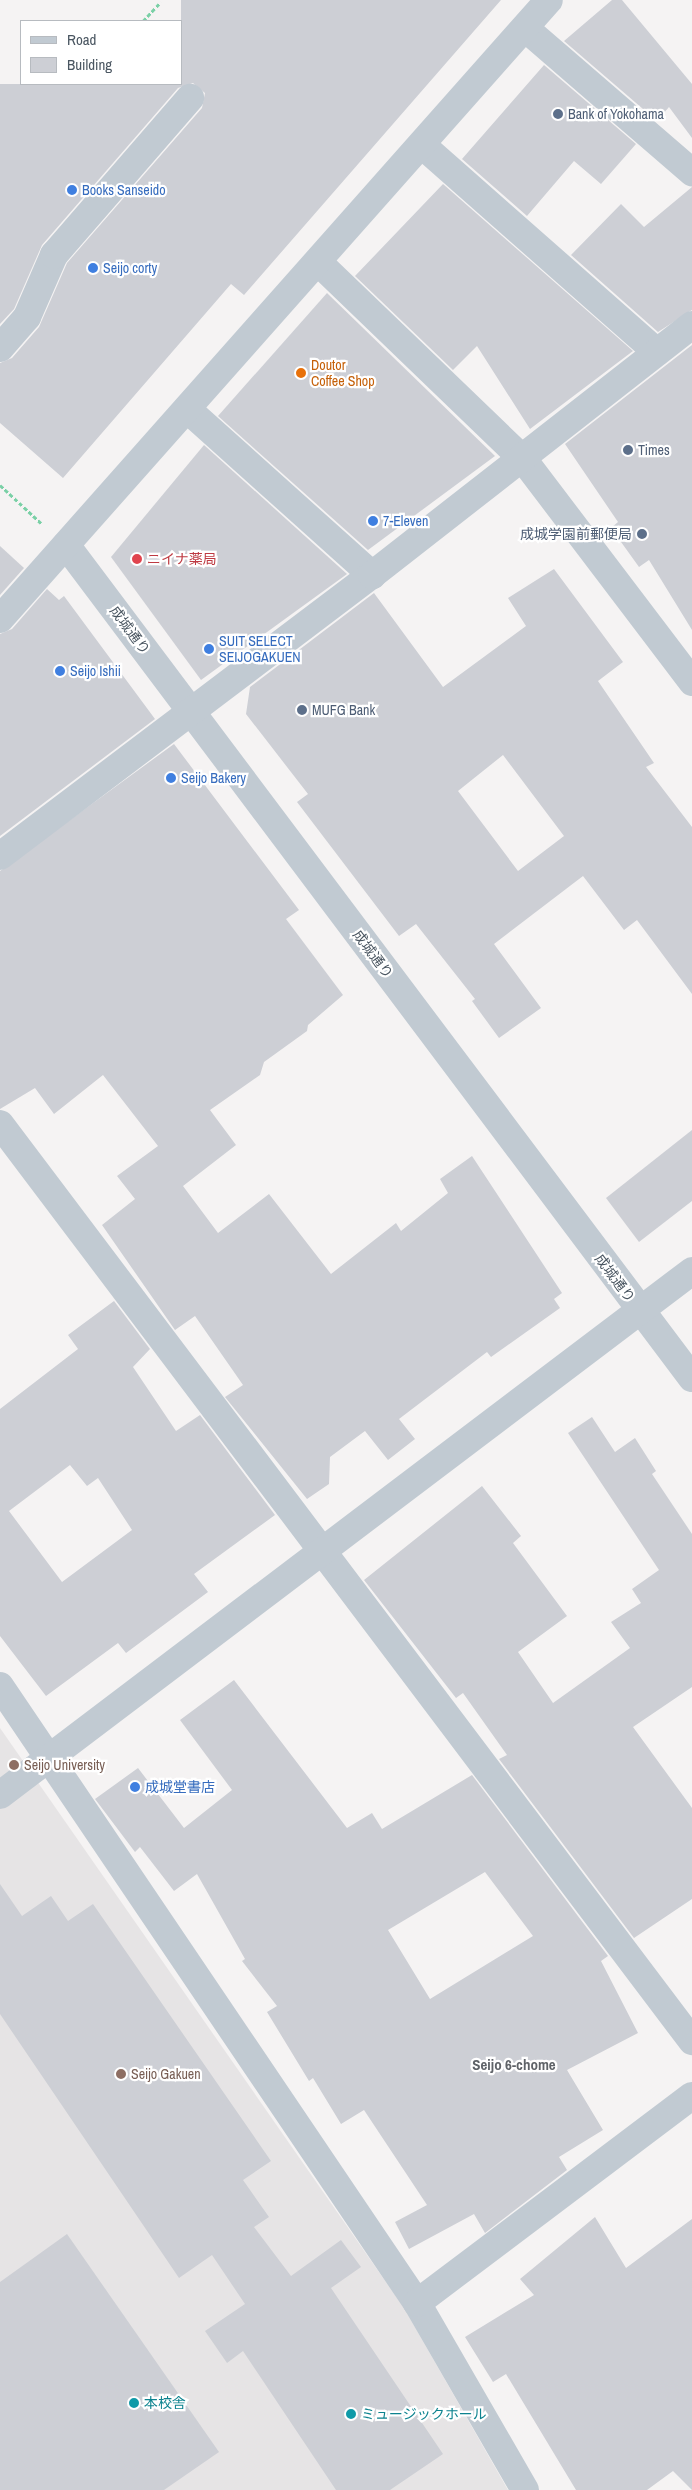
<!DOCTYPE html>
<html>
<head>
<meta charset="utf-8">
<style>
	body { margin:0 }
	#map { position:relative; width:692px; height:2490px; overflow:hidden; background:#f5f3f3; font-family:"Archivo Narrow","Noto Sans JP",sans-serif }
	div>[style] { position:absolute }
	[style*='--x'] { left:calc(var(--x)*1px); top:calc(var(--y)*1px); width:calc(var(--w)*1px); rotate:calc(var(--a)*1deg) }
	.education>* { inset:0; background:#e6e4e5 }
	.building>* { inset:0; background:#cdcfd5 }
	.path>* { height:3px; margin-top:-1.5px; transform-origin:0; background:repeating-linear-gradient(90deg,#7ad0a6 0 4px,transparent 0 6.5px) }
	.minor>* { height:28px; margin:-14px; padding:0 14px; transform-origin:14px; border-radius:14px; background:#c1cad2 }
	.dots>* { width:14px; height:14px; translate:-50% -50%; box-sizing:border-box; border:2px solid #fff; border-radius:50% }
	span { translate:-50% -50%; white-space:nowrap; text-align:center; line-height:1.15; -webkit-text-stroke:4.5px #fff; paint-order:stroke }
	.service-label { font-size:14px; color:#4e5e75 }
	.left { translate:0 -50%; text-align:left }
	.right { translate:-100% -50%; text-align:right }
	.shop-label { font-size:14px; color:#366cbe }
	.food-label { font-size:14px; color:#c56008 }
	.health-label { font-size:14px; color:#be3a42 }
	.street-label { font-size:14px; color:#4a5661 }
	.education-label { font-size:14px; color:#785e54 }
	.culture-label { font-size:14px; color:#0d838f }
	.neighbourhood-label { font-size:15px; color:#5f6368; font-weight:700 }
	.legend { position:absolute; left:20px; top:20px; width:162px; height:65px; box-sizing:border-box; background:#fff; border:1px solid #b7bbc0; margin:0; padding:6px 9px; list-style:none; font-size:15px; color:#4a5661 }
	.legend li { display:flex; align-items:center; gap:10px; height:25px }
	.legend b { width:25px; border:1px solid #b7bbc0 }
</style>
</head>
<body>
<div id="map">
	<div class="education">
		<i style="clip-path:polygon(0 1728px,404px 2308px,508px 2490px,0 2490px)"></i>
	</div>
	<div class="building">
		<i style="clip-path:polygon(181px 0,501px 0,244px 295px,231px 284px,63px 478px,0 423px,0 363px,12px 358px,39px 327px,67px 263px,202px 108px,205px 93px,193px 83px,178px 88px,42px 245px,14px 309px,0 324px,0 84px,181px 84px)"></i>
		<i style="clip-path:polygon(612px 0,622px 0,692px 84px,692px 138px,669px 107px,657px 121px,564px 41px)"></i>
		<i style="clip-path:polygon(544px 65px,636px 144px,601px 184px,574px 161px,527px 216px,462px 159px)"></i>
		<i style="clip-path:polygon(443px 184px,633px 351px,530px 429px,477px 346px,453px 370px,355px 276px)"></i>
		<i style="clip-path:polygon(692px 187px,692px 310px,658px 332px,571px 255px,621px 204px,644px 227px)"></i>
		<i style="clip-path:polygon(327px 293px,495px 456px,368px 550px,218px 416px)"></i>
		<i style="clip-path:polygon(692px 345px,692px 630px,649px 560px,639px 567px,611px 528px,618px 522px,565px 444px)"></i>
		<i style="clip-path:polygon(204px 445px,347px 574px,201px 680px,111px 557px)"></i>
		<i style="clip-path:polygon(0 546px,24px 568px,0 595px)"></i>
		<i style="clip-path:polygon(evenodd,554px 569px,623px 662px,598px 681px,654px 763px,646px 767px,692px 827px,692px 994px,637px 920px,624px 930px,583px 876px,494px 944px,541px 1008px,499px 1038px,472px 1001px,475px 999px,416px 924px,399px 936px,297px 802px,308px 794px,246px 714px,250px 687px,374px 593px,443px 687px,526px 626px,508px 598px,554px 569px,503px 755px,564px 836px,518px 871px,458px 791px,503px 755px)"></i>
		<i style="clip-path:polygon(47px 589px,59px 600px,64px 596px,155px 719px,0 836px,0 634px,12px 629px)"></i>
		<i style="clip-path:polygon(174px 744px,299px 910px,286px 919px,343px 995px,308px 1025px,307px 1031px,264px 1062px,260px 1075px,210px 1110px,236px 1145px,183px 1186px,218px 1233px,269px 1194px,331px 1274px,396px 1223px,401px 1231px,448px 1193px,440px 1179px,472px 1156px,562px 1293px,554px 1299px,560px 1308px,491px 1357px,487px 1352px,399px 1419px,415px 1439px,388px 1460px,365px 1431px,330px 1457px,329px 1484px,307px 1499px,225px 1397px,243px 1385px,195px 1316px,175px 1330px,102px 1225px,135px 1199px,117px 1176px,158px 1146px,103px 1075px,54px 1114px,35px 1088px,0 1109px,0 871px)"></i>
		<i style="clip-path:polygon(692px 1130px,692px 1201px,639px 1242px,606px 1198px)"></i>
		<i style="clip-path:polygon(evenodd,114px 1301px,150px 1349px,133px 1367px,176px 1431px,200px 1415px,275px 1515px,194px 1574px,208px 1592px,126px 1653px,118px 1643px,46px 1696px,0 1636px,0 1409px,78px 1349px,68px 1335px,114px 1301px,70px 1465px,87px 1486px,98px 1478px,132px 1530px,62px 1582px,9px 1511px,70px 1465px)"></i>
		<i style="clip-path:polygon(592px 1417px,615px 1452px,635px 1438px,656px 1471px,652px 1474px,692px 1534px,692px 1687px,633px 1727px,692px 1808px,692px 1899px,634px 1938px,499px 1759px,507px 1755px,463px 1693px,456px 1698px,364px 1580px,482px 1486px,521px 1536px,513px 1543px,567px 1616px,518px 1652px,553px 1703px,630px 1648px,611px 1622px,641px 1603px,632px 1589px,659px 1570px,568px 1433px)"></i>
		<i style="clip-path:polygon(evenodd,234px 1680px,347px 1828px,372px 1813px,382px 1829px,472px 1775px,608px 1956px,601px 1961px,638px 2033px,567px 2070px,603px 2130px,559px 2157px,567px 2170px,485px 2233px,474px 2214px,409px 2249px,395px 2222px,427px 2205px,364px 2110px,341px 2124px,313px 2078px,309px 2081px,267px 2012px,277px 2006px,242px 1961px,245px 1959px,197px 1874px,174px 1891px,140px 1847px,135px 1852px,95px 1799px,138px 1768px,184px 1828px,232px 1790px,180px 1720px,234px 1680px,485px 1872px,533px 1936px,430px 1999px,388px 1930px,485px 1872px)"></i>
		<i style="clip-path:polygon(0 1884px,22px 1916px,51px 1896px,68px 1921px,93px 1904px,271px 2161px,243px 2180px,269px 2217px,254px 2227px,291px 2276px,341px 2240px,361px 2267px,331px 2288px,443px 2454px,390px 2490px,336px 2490px,243px 2351px,227px 2363px,205px 2331px,245px 2304px,212px 2255px,179px 2278px,0 2014px)"></i>
		<i style="clip-path:polygon(595px 2217px,626px 2268px,692px 2219px,692px 2490px,673px 2471px,647px 2490px,576px 2490px,506px 2374px,493px 2382px,465px 2337px,534px 2295px,520px 2279px)"></i>
		<i style="clip-path:polygon(67px 2234px,219px 2452px,164px 2490px,0 2490px,0 2282px)"></i>
	</div>
	<div class="path">
		<i style="--x:143;--y:21;--w:26;--a:-47"></i>
		<i style="--x:0;--y:485;--w:56;--a:42.8"></i>
	</div>
	<div class="minor">
		<i style="--x:525;--y:28;--w:221;--a:40.8"></i>
		<i style="--x:422;--y:145;--w:313;--a:41.4"></i>
		<i style="--x:318;--y:262;--w:284;--a:43.9"></i>
		<i style="--x:523;--y:459;--w:280;--a:52.8"></i>
		<i style="--x:0;--y:348;--w:41;--a:-48.9"></i>
		<i style="--x:27;--y:317;--w:68;--a:-66.5"></i>
		<i style="--x:54;--y:255;--w:208;--a:-49.1"></i>
		<i style="--x:187;--y:409;--w:249;--a:41.9"></i>
		<i style="--x:66;--y:545;--w:1042;--a:53.08"></i>
		<i style="--x:0;--y:619;--w:827;--a:-48.43"></i>
		<i style="--x:0;--y:856;--w:466;--a:-37.1"></i>
		<i style="--x:372;--y:575;--w:406;--a:-38"></i>
		<i style="--x:0;--y:1124;--w:1149;--a:52.96"></i>
		<i style="--x:0;--y:1686;--w:745;--a:55.95"></i>
		<i style="--x:417;--y:2303;--w:216;--a:60"></i>
		<i style="--x:0;--y:1795;--w:868;--a:-37.13"></i>
		<i style="--x:417;--y:2303;--w:344;--a:-37"></i>
	</div>
	<div class="dots">
		<i style="left:558px;top:114px;background:#5c6f8a"></i>
		<i style="left:72px;top:190px;background:#3f7fe0"></i>
		<i style="left:93px;top:268px;background:#3f7fe0"></i>
		<i style="left:301px;top:373px;background:#e8710a"></i>
		<i style="left:628px;top:450px;background:#5c6f8a"></i>
		<i style="left:373px;top:521px;background:#3f7fe0"></i>
		<i style="left:642px;top:534px;background:#5c6f8a"></i>
		<i style="left:137px;top:559px;background:#e0444e"></i>
		<i style="left:209px;top:649px;background:#3f7fe0"></i>
		<i style="left:60px;top:671px;background:#3f7fe0"></i>
		<i style="left:302px;top:710px;background:#5c6f8a"></i>
		<i style="left:171px;top:778px;background:#3f7fe0"></i>
		<i style="left:14px;top:1765px;background:#8d6e63"></i>
		<i style="left:135px;top:1787px;background:#3f7fe0"></i>
		<i style="left:121px;top:2074px;background:#8d6e63"></i>
		<i style="left:134px;top:2403px;background:#0f9aa8"></i>
		<i style="left:351px;top:2414px;background:#0f9aa8"></i>
	</div>
	<div class="service-label">
		<span class="left" style="left:568px;top:114px">Bank of Yokohama</span>
		<span class="left" style="left:638px;top:450px">Times</span>
		<span class="right" style="left:632px;top:534px">成城学園前郵便局</span>
		<span class="left" style="left:312px;top:710px">MUFG Bank</span>
	</div>
	<div class="shop-label">
		<span class="left" style="left:82px;top:190px">Books Sanseido</span>
		<span class="left" style="left:103px;top:268px">Seijo corty</span>
		<span class="left" style="left:383px;top:521px">7-Eleven</span>
		<span class="left" style="left:219px;top:649px">SUIT SELECT<br>SEIJOGAKUEN</span>
		<span class="left" style="left:70px;top:671px">Seijo Ishii</span>
		<span class="left" style="left:181px;top:778px">Seijo Bakery</span>
		<span class="left" style="left:145px;top:1787px">成城堂書店</span>
	</div>
	<div class="food-label">
		<span class="left" style="left:311px;top:373px">Doutor<br>Coffee Shop</span>
	</div>
	<div class="health-label">
		<span class="left" style="left:147px;top:559px">ニイナ薬局</span>
	</div>
	<div class="street-label">
		<span style="left:130px;top:630px;rotate:53deg">成城通り</span>
		<span style="left:373px;top:954px;rotate:53deg">成城通り</span>
		<span style="left:615px;top:1278px;rotate:53deg">成城通り</span>
	</div>
	<div class="education-label">
		<span class="left" style="left:24px;top:1765px">Seijo University</span>
		<span class="left" style="left:131px;top:2074px">Seijo Gakuen</span>
	</div>
	<div class="culture-label">
		<span class="left" style="left:144px;top:2403px">本校舎</span>
		<span class="left" style="left:361px;top:2414px">ミュージックホール</span>
	</div>
	<div class="neighbourhood-label">
		<span style="left:514px;top:2065px">Seijo 6-chome</span>
	</div>
	<ul class="legend">
	<li><b style="height:6px;background:#c1cad2"></b>Road</li>
	<li><b style="height:14px;background:#cdcfd5"></b>Building</li>
	</ul>
</div>
</body>
</html>
